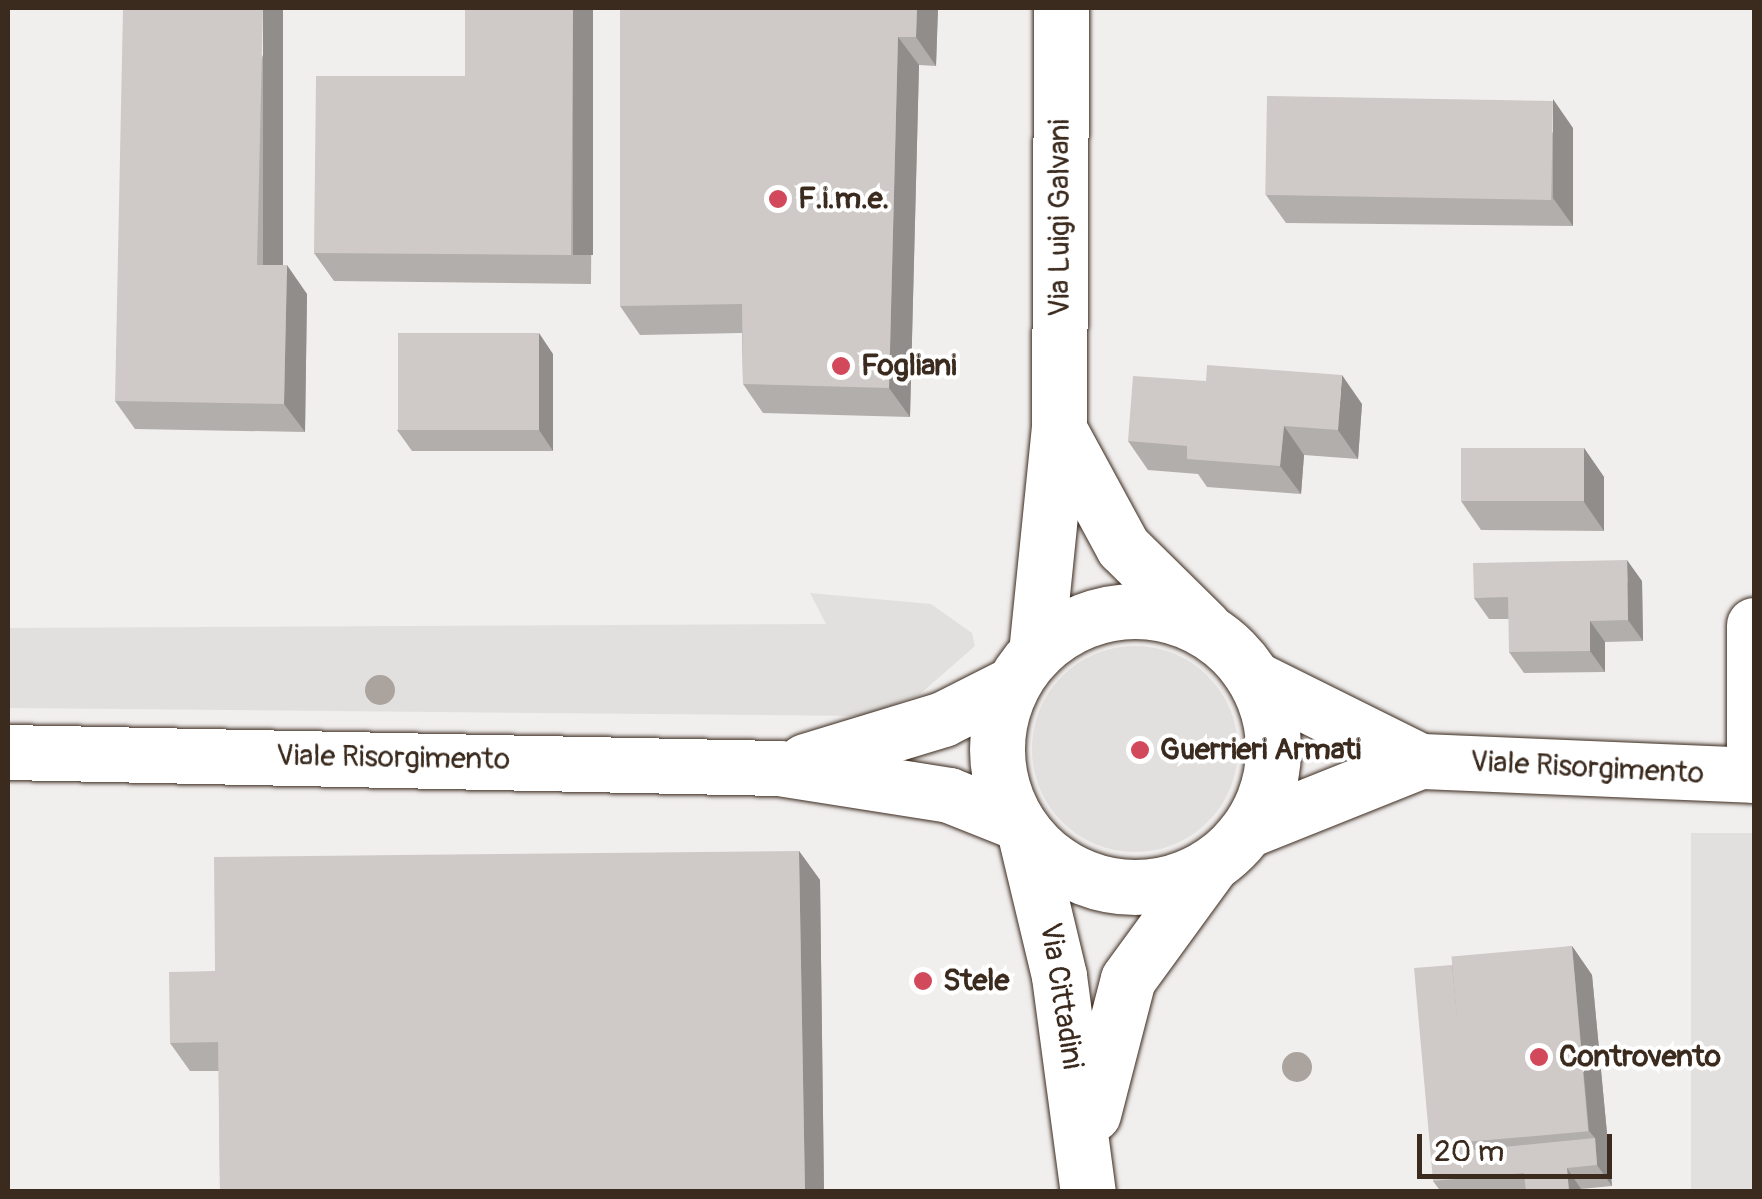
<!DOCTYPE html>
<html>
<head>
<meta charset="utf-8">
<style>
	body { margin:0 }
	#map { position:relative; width:1762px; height:1199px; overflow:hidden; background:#fff; font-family:Pangolin,sans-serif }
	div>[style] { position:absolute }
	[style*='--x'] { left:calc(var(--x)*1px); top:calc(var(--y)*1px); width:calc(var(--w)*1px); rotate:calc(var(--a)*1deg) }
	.built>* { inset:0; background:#f1efee; transform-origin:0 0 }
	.green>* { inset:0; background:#e2e0de; transform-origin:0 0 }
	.round { border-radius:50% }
	.roads { filter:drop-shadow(0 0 2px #3b2a1e) drop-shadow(0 0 2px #3b2a1e) }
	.minor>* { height:55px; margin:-27.5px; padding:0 27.5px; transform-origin:27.5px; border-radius:27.5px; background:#fff }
	.primary>* { height:55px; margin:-27.5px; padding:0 27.5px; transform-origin:27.5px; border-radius:27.5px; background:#fff }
	.primary>.ring { margin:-27.5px; padding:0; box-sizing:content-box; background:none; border:55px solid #fff; border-radius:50% }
	.trees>* { width:30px; height:30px; margin:-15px; border-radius:50%; background:#aaa39e }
	.wall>* { inset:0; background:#b2aeab }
	.shaded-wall>* { inset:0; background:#918d8b; transform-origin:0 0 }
	.building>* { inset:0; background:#cfcac7; transform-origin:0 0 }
	.dots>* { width:28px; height:28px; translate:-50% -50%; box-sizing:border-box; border:5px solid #fff; border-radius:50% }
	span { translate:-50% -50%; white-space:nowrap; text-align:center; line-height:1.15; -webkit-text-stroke:8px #fff; paint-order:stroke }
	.poi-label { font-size:30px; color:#3b2a1e; font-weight:700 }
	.left { translate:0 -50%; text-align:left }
	.street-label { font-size:30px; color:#3b2a1e }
	.frame { position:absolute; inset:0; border:10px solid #3b2a1e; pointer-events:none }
	.scale { position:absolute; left:1417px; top:1134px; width:195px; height:45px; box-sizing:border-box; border:5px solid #3b2a1e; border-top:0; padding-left:12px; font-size:30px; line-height:35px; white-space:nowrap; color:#3b2a1e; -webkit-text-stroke:8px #fff; paint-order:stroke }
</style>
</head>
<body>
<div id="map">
	<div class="built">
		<i style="left:8px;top:8px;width:1746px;height:1183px"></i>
	</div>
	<div class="green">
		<i style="clip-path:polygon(810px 593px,931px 604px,972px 633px,975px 646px,919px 695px,862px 716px,8px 708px,8px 628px,826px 624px)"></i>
		<i class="round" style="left:1032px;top:646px;width:206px;height:206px"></i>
		<i style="left:1754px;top:833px;width:358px;height:63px;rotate:90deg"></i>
	</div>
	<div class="roads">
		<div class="minor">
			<i style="--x:1060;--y:431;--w:132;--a:61.5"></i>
			<i style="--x:1123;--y:547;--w:114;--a:44.6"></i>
			<i style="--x:1754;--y:625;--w:150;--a:90"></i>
			<i style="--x:1036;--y:653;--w:226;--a:-84.2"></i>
			<i style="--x:1059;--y:428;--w:420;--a:-89.7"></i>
			<i style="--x:1025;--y:834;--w:146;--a:76.5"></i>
			<i style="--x:1059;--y:976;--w:218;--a:82.4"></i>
			<i style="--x:1093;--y:1114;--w:139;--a:-75.5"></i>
			<i style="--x:1128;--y:979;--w:141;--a:-53.9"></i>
		</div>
		<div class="primary">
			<i class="ring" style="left:997px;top:611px;width:221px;height:221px"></i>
			<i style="--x:1255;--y:679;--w:184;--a:26.4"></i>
			<i style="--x:8;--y:752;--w:771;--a:1.19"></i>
			<i style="--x:779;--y:768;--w:172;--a:9"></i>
			<i style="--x:949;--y:795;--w:73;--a:21.7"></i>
			<i style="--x:805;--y:761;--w:144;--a:-16.9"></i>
			<i style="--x:943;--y:719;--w:77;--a:-26.9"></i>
			<i style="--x:1250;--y:829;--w:183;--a:-21.8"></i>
			<i style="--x:1420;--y:761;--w:334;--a:2.4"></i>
		</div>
	</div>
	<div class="trees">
		<i style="left:380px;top:690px"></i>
		<i style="left:1297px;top:1067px"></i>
	</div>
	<div class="wall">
		<i style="clip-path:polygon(283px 8px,278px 265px,307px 294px,305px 432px,135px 429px,115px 401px)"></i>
		<i style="clip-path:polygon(465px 8px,593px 8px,591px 284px,334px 281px,314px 253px,465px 76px)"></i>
		<i style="clip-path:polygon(620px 8px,938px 8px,936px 66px,919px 65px,910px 417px,763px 413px,743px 384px,742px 333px,640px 335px,620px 306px)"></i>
		<i style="clip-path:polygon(1573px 128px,1573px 226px,1286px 223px,1266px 195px)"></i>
		<i style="clip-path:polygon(553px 354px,553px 451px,412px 451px,397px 430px)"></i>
		<i style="clip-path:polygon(1362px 404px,1358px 459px,1304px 455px,1301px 494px,1207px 487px,1198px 474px,1148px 470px,1128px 441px)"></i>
		<i style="clip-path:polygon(1584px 448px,1604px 477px,1604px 531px,1481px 530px,1461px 501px)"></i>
		<i style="clip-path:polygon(1642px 581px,1643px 641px,1605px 642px,1605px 672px,1524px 673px,1509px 652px,1509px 619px,1489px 619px,1474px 598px)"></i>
		<i style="clip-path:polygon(799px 851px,820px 880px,824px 1192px,220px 1192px,219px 1071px,190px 1071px,170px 1043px,215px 971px)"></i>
		<i style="clip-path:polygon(1572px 946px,1592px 975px,1612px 1186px,1581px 1189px,1582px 1192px,1441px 1192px,1433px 1181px,1452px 965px)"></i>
	</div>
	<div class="shaded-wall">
		<i style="left:263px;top:8px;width:20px;height:257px"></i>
		<i style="left:573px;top:8px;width:20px;height:247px"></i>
		<i style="clip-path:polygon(917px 8px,938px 8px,936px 66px,916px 37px)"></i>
		<i style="clip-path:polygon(898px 37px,919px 65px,910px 417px,889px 388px)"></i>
		<i style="clip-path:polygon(1553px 99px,1573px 128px,1573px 226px,1553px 198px)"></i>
		<i style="clip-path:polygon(287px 265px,307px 294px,305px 432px,284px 404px)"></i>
		<i style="clip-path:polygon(539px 333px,553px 354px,553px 451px,539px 430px)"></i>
		<i style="clip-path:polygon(1342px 375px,1362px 404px,1358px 459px,1338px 430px)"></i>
		<i style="clip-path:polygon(1284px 426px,1304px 455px,1301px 494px,1280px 466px)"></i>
		<i style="clip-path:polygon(1584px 448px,1604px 477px,1604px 531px,1584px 502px)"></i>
		<i style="clip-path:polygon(1627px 560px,1642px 581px,1643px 641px,1628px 620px)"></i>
		<i style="clip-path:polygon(1590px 621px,1605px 642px,1605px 672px,1590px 651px)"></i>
		<i style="clip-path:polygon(799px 851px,820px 880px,824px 1192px,805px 1192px)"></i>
		<i style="clip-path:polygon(1572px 946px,1592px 975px,1612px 1186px,1597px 1165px,1595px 1138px,1589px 1131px)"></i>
		<i style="clip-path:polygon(1567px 1168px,1581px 1189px,1582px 1192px,1569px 1192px)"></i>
	</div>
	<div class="building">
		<i style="clip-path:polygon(123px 8px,263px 8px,257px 265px,287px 265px,284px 404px,115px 401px)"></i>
		<i style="clip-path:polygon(465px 8px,573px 8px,571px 255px,314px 253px,316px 76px,465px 76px)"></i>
		<i style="clip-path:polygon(620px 8px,917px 8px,916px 37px,898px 37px,889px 388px,743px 384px,742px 304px,620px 306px)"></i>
		<i style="left:1267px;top:96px;width:286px;height:99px;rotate:1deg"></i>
		<i style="left:398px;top:333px;width:141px;height:97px"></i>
		<i style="clip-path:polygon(1207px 365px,1342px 375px,1338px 430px,1284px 426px,1280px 466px,1187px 459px,1187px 446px,1128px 441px,1133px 376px,1206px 381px)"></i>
		<i style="left:1461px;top:448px;width:123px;height:53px"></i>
		<i style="clip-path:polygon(1627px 560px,1628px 620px,1590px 621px,1590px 651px,1509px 652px,1508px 597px,1474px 598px,1473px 563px)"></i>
		<i style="clip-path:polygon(799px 851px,805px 1192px,220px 1192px,218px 1042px,170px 1043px,169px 972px,215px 971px,214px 857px)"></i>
		<i style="left:1572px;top:946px;width:186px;height:121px;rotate:85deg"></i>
		<i style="clip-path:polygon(1452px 965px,1469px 1142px,1474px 1150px,1595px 1138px,1597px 1165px,1567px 1168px,1569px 1192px,1526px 1192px,1524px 1173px,1433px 1181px,1414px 968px)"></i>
	</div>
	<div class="dots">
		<i style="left:778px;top:199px;background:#d1495b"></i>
		<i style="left:841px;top:366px;background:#d1495b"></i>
		<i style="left:1140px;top:750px;background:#d1495b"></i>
		<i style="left:923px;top:981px;background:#d1495b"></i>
		<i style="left:1539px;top:1057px;background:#d1495b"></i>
	</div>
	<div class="poi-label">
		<span class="left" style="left:798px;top:199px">F.i.m.e.</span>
		<span class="left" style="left:861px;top:366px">Fogliani</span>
		<span class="left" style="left:1160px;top:750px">Guerrieri Armati</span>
		<span class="left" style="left:943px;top:981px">Stele</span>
		<span class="left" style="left:1559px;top:1057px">Controvento</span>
	</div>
	<div class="street-label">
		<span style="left:1060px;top:218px;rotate:-90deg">Via Luigi Galvani</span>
		<span style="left:393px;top:758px;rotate:1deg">Viale Risorgimento</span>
		<span style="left:1587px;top:768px;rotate:3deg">Viale Risorgimento</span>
		<span style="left:1061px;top:996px;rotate:81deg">Via Cittadini</span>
	</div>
	<div class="frame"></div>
	<div class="scale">20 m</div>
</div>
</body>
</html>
